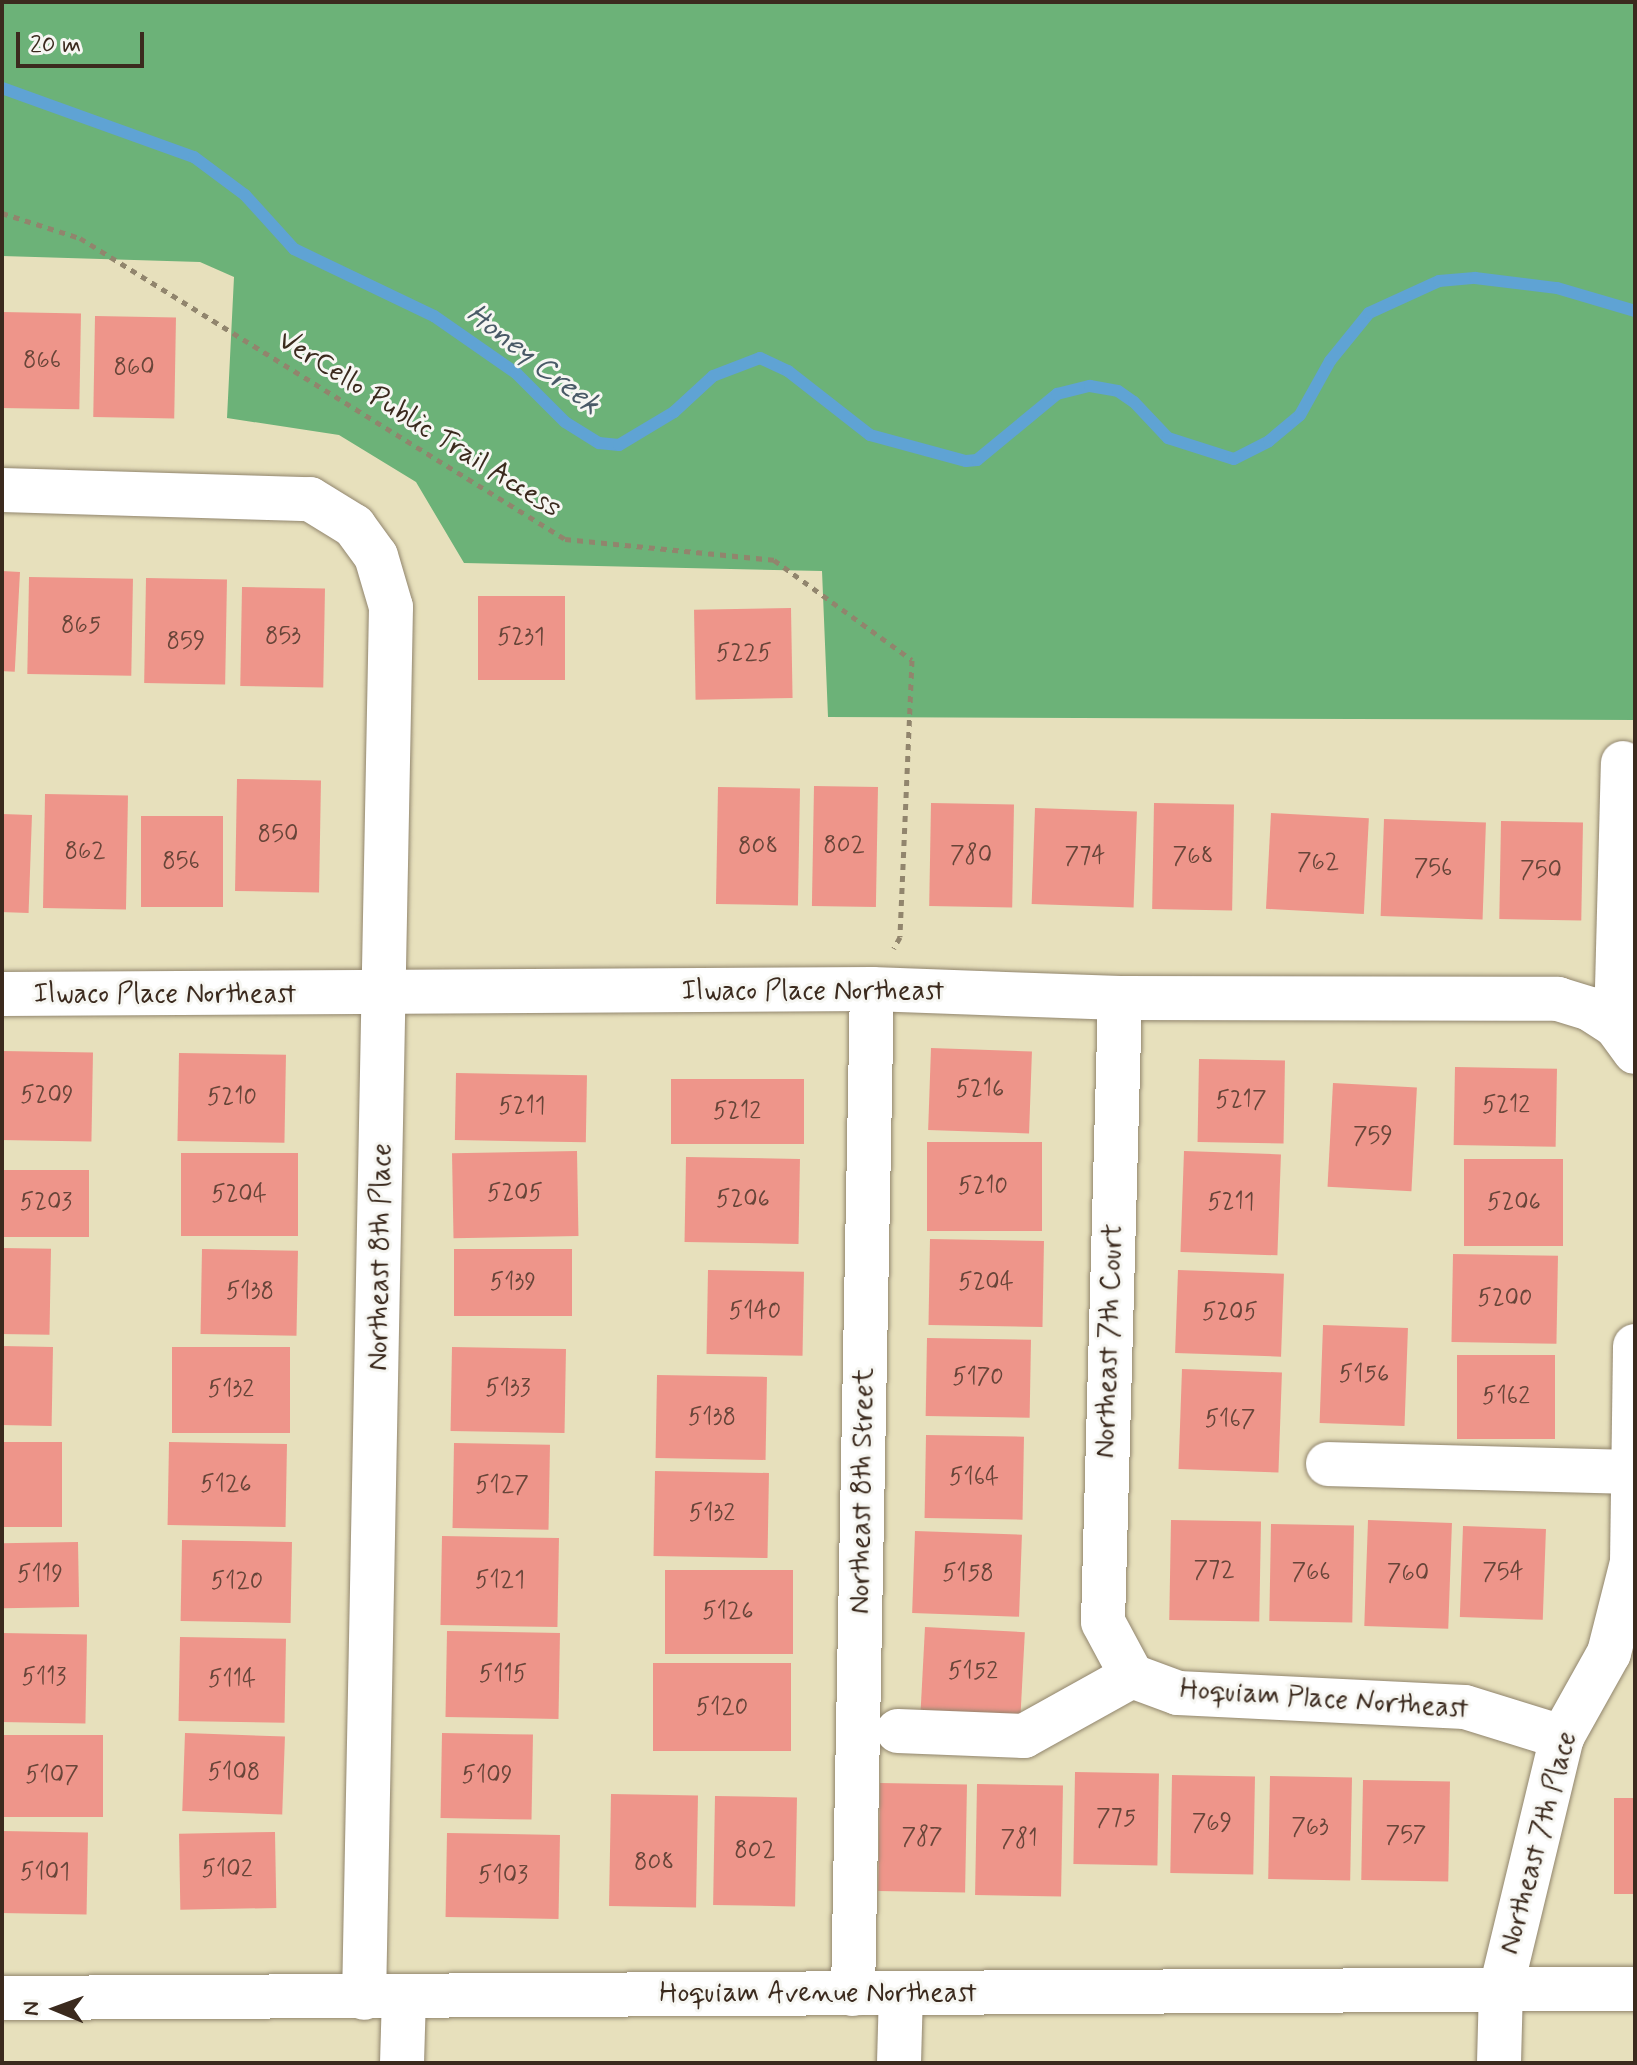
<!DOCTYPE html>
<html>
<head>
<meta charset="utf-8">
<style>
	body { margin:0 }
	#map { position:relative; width:1637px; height:2065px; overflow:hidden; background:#e7e0bc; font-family:Mynerve,sans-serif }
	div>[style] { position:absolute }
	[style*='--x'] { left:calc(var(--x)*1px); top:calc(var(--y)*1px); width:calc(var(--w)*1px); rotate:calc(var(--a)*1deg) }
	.forest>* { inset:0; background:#6cb278 }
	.stream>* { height:12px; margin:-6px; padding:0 6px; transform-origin:6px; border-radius:6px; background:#5fa3d4 }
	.building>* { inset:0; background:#ee958a; transform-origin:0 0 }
	.path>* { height:5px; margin-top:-2.5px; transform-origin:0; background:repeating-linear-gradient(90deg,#91856d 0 6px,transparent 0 12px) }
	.roads { filter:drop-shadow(0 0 2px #91856d) drop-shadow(0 0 2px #91856d) }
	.minor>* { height:44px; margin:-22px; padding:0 22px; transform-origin:22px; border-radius:22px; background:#fff }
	span { translate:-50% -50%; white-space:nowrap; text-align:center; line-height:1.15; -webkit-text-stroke:6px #f6f6f2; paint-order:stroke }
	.number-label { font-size:24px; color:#684539 }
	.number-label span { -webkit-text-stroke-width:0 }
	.street-label { font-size:28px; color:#3b2a1e }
	.water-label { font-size:30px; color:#495a67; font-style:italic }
	.frame { position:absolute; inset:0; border:4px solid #3b2a1e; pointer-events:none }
	.north { position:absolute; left:16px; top:1969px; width:80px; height:80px; -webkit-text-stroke:6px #f6f6f2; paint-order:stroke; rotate:271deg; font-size:22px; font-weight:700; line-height:32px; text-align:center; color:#3b2a1e }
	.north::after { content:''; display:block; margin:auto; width:28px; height:36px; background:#3b2a1e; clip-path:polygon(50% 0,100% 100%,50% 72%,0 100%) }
	.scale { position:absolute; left:16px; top:32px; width:128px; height:36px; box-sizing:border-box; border:4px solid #3b2a1e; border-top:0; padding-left:10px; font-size:24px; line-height:28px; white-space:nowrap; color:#3b2a1e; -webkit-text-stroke:6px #f6f6f2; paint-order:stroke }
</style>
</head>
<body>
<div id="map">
	<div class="forest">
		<i style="clip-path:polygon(2px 2px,1635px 2px,1635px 720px,828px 717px,822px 571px,464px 563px,416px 482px,339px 435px,227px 418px,234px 277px,200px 262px,2px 256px)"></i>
	</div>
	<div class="stream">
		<i style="--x:2;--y:88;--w:204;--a:19.8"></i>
		<i style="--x:194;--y:157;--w:64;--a:36.7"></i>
		<i style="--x:245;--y:195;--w:73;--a:47.8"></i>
		<i style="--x:294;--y:249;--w:155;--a:25.6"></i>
		<i style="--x:434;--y:316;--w:100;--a:34.8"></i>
		<i style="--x:516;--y:373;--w:69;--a:45"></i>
		<i style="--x:565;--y:422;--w:40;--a:32"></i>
		<i style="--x:599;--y:443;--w:20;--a:6"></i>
		<i style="--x:619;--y:445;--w:64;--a:-31"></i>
		<i style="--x:674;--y:412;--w:53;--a:-42.7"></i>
		<i style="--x:713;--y:376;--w:50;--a:-21"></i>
		<i style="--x:760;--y:358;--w:31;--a:25"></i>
		<i style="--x:788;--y:371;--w:104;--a:38"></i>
		<i style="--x:870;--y:435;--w:99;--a:15.2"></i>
		<i style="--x:966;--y:461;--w:11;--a:-5"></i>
		<i style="--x:977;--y:460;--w:104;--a:-39.5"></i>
		<i style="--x:1057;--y:394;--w:34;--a:-14"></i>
		<i style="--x:1090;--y:386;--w:28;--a:10"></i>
		<i style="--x:1118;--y:391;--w:19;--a:35"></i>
		<i style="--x:1134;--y:402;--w:50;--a:46.6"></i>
		<i style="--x:1168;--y:438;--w:69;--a:17.7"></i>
		<i style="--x:1234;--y:459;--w:39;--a:-27"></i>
		<i style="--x:1269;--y:441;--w:40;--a:-40"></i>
		<i style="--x:1300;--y:415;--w:62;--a:-60.9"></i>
		<i style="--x:1330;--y:361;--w:62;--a:-50.9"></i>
		<i style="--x:1369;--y:313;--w:77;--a:-24.6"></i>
		<i style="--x:1439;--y:281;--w:36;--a:-5"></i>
		<i style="--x:1475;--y:278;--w:83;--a:7"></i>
		<i style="--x:1557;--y:288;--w:81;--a:16.4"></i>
	</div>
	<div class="building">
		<i style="left:2px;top:312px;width:79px;height:96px;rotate:1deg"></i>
		<i style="left:95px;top:316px;width:81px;height:101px;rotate:1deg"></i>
		<i style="left:2px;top:571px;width:18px;height:100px;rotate:3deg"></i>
		<i style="left:29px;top:577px;width:104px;height:97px;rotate:1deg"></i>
		<i style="left:146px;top:578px;width:81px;height:105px;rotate:1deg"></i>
		<i style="left:242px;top:587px;width:83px;height:99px;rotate:1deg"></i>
		<i style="left:478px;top:596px;width:87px;height:84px"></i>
		<i style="left:791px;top:608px;width:90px;height:97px;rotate:89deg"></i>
		<i style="left:237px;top:779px;width:84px;height:112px;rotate:1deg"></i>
		<i style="left:814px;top:786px;width:64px;height:120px;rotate:1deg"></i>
		<i style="left:718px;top:787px;width:82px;height:117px;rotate:1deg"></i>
		<i style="left:45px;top:794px;width:83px;height:114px;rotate:1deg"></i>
		<i style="left:931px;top:803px;width:83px;height:103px;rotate:1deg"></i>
		<i style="left:1154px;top:803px;width:80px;height:106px;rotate:1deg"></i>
		<i style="left:1035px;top:808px;width:102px;height:96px;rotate:2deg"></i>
		<i style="left:1271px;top:813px;width:98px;height:96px;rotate:3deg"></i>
		<i style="left:2px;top:814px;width:30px;height:98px;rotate:2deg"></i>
		<i style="left:141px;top:816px;width:82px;height:91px"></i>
		<i style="left:1384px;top:819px;width:102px;height:97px;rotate:2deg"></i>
		<i style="left:1501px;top:821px;width:82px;height:98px;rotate:1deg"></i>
		<i style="left:931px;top:1048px;width:101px;height:82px;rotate:2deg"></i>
		<i style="left:2px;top:1051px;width:91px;height:89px;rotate:1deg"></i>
		<i style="left:179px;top:1053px;width:107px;height:88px;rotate:1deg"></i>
		<i style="left:1199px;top:1059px;width:86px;height:83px;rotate:1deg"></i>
		<i style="left:1455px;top:1067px;width:102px;height:78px;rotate:1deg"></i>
		<i style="left:456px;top:1073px;width:131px;height:67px;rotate:1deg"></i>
		<i style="left:671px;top:1079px;width:133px;height:65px"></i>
		<i style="left:1333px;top:1083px;width:84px;height:104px;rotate:3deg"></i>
		<i style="left:927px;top:1142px;width:115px;height:89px"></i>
		<i style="left:577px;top:1151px;width:85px;height:125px;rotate:89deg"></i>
		<i style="left:1184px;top:1151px;width:97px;height:101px;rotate:2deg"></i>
		<i style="left:181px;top:1153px;width:117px;height:83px"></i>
		<i style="left:686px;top:1157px;width:114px;height:85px;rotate:1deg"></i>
		<i style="left:1563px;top:1159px;width:87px;height:99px;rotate:90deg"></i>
		<i style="left:2px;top:1170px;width:87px;height:67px"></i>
		<i style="left:930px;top:1239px;width:114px;height:86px;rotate:1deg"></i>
		<i style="left:2px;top:1248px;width:49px;height:86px;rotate:1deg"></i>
		<i style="left:202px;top:1249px;width:96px;height:85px;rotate:1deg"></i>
		<i style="left:454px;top:1249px;width:118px;height:67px"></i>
		<i style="left:1453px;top:1254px;width:105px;height:88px;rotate:1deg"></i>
		<i style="left:708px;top:1270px;width:96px;height:84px;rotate:1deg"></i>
		<i style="left:1178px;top:1270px;width:106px;height:83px;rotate:2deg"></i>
		<i style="left:1323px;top:1325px;width:85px;height:98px;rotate:2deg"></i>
		<i style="left:927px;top:1338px;width:104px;height:78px;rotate:1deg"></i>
		<i style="left:2px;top:1346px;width:51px;height:79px;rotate:1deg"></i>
		<i style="left:172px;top:1347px;width:118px;height:86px"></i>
		<i style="left:452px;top:1347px;width:114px;height:84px;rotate:1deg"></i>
		<i style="left:1457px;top:1355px;width:98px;height:84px"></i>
		<i style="left:1182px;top:1369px;width:100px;height:100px;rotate:2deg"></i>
		<i style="left:657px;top:1375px;width:110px;height:83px;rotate:1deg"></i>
		<i style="left:926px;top:1435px;width:98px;height:83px;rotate:1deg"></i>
		<i style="left:2px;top:1442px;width:60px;height:85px"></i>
		<i style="left:169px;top:1442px;width:118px;height:83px;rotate:1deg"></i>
		<i style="left:454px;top:1443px;width:96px;height:85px;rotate:1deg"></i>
		<i style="left:655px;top:1471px;width:114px;height:85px;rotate:1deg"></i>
		<i style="left:1171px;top:1520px;width:90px;height:100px;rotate:1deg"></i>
		<i style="left:1368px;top:1520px;width:84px;height:106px;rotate:2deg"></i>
		<i style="left:1271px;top:1524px;width:83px;height:97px;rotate:1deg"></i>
		<i style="left:1463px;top:1526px;width:83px;height:91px;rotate:2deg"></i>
		<i style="left:915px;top:1531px;width:107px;height:82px;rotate:2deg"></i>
		<i style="left:442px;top:1536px;width:117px;height:89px;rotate:1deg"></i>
		<i style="left:182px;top:1540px;width:110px;height:81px;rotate:1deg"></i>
		<i style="left:78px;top:1542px;width:65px;height:76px;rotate:89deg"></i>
		<i style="left:665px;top:1570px;width:128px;height:84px"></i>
		<i style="left:925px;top:1627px;width:100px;height:85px;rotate:3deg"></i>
		<i style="left:447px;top:1631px;width:113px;height:86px;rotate:1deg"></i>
		<i style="left:2px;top:1633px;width:85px;height:89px;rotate:1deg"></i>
		<i style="left:180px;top:1637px;width:106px;height:84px;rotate:1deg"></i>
		<i style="left:653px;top:1663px;width:138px;height:88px"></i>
		<i style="left:185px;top:1733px;width:100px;height:78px;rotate:2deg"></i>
		<i style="left:442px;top:1733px;width:91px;height:85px;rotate:1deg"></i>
		<i style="left:2px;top:1735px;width:101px;height:82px"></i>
		<i style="left:1075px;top:1772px;width:84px;height:92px;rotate:1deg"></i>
		<i style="left:1172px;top:1775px;width:83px;height:98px;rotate:1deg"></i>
		<i style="left:1270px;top:1776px;width:82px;height:103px;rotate:1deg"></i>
		<i style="left:1363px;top:1780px;width:87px;height:100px;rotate:1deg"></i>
		<i style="left:880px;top:1783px;width:87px;height:108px;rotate:1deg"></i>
		<i style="left:977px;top:1784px;width:86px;height:111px;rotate:1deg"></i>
		<i style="left:611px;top:1794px;width:87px;height:112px;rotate:1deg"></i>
		<i style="left:715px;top:1796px;width:82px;height:109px;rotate:1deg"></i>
		<i style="left:1614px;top:1798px;width:21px;height:96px"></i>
		<i style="left:2px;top:1831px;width:86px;height:82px;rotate:1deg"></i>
		<i style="left:275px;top:1832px;width:76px;height:96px;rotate:89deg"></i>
		<i style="left:447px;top:1833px;width:113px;height:84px;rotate:1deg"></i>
	</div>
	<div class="path">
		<i style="--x:2;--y:213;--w:82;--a:17.8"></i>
		<i style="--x:80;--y:238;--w:571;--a:31.82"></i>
		<i style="--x:565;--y:539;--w:210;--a:5.7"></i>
		<i style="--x:774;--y:560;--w:170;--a:35.9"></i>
		<i style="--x:912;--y:660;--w:277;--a:92.5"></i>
		<i style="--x:900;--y:937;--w:13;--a:119"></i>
	</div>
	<div class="roads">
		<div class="minor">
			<i style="--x:2;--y:490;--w:308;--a:1.7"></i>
			<i style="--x:310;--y:499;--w:52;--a:31.5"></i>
			<i style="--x:354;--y:526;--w:37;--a:54"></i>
			<i style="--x:376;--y:556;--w:53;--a:73.6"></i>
			<i style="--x:391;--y:607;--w:1391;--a:91.11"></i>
			<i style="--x:2;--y:994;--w:870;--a:-0.33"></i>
			<i style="--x:872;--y:989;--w:248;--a:2.1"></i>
			<i style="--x:1120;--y:998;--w:438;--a:0.1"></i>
			<i style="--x:1558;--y:999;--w:34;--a:17"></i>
			<i style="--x:1590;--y:1009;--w:31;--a:33"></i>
			<i style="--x:1616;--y:1026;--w:32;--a:54"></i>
			<i style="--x:1120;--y:998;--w:624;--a:91.56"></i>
			<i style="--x:1103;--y:1622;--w:61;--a:61.8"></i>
			<i style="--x:1616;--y:1026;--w:263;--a:-88.5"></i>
			<i style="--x:1328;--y:1464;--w:305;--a:1.5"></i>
			<i style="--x:1132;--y:1676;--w:49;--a:20.3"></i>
			<i style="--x:1178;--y:1693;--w:287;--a:2.8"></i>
			<i style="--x:1465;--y:1707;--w:102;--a:17.2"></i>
			<i style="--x:898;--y:1731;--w:126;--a:2.3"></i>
			<i style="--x:1024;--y:1736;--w:124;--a:-29.1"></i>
			<i style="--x:853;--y:1994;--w:1005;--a:-88.92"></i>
			<i style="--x:2;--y:1998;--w:1633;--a:-0.32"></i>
			<i style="--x:402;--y:2063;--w:66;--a:-88.3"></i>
			<i style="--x:899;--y:2063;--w:70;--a:-88.4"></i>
			<i style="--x:1499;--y:2063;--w:74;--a:-88.5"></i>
			<i style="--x:1501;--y:1989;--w:259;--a:-76.4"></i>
			<i style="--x:1562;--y:1737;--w:96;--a:-60.8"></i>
			<i style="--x:1609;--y:1653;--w:94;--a:-75.8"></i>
			<i style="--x:1632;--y:1562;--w:216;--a:-89.2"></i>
		</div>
	</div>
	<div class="number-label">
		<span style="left:42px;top:361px">866</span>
		<span style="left:134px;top:368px">860</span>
		<span style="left:81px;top:626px">865</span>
		<span style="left:283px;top:637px">853</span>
		<span style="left:521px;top:638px">5231</span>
		<span style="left:186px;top:642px">859</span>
		<span style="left:744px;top:654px">5225</span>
		<span style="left:278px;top:835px">850</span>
		<span style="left:844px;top:846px">802</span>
		<span style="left:758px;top:847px">808</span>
		<span style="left:85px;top:852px">862</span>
		<span style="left:971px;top:856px">780</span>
		<span style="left:1085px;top:857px">774</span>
		<span style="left:1193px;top:857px">768</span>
		<span style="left:181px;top:862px">856</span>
		<span style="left:1318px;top:863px">762</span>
		<span style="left:1433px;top:869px">756</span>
		<span style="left:1541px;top:871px">750</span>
		<span style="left:980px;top:1090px">5216</span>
		<span style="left:47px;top:1096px">5209</span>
		<span style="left:232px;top:1098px">5210</span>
		<span style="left:1241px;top:1101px">5217</span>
		<span style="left:1506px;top:1106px">5212</span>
		<span style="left:522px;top:1107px">5211</span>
		<span style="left:737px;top:1112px">5212</span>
		<span style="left:1373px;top:1137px">759</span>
		<span style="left:983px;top:1187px">5210</span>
		<span style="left:515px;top:1194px">5205</span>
		<span style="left:239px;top:1195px">5204</span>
		<span style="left:743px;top:1200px">5206</span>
		<span style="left:46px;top:1203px">5203</span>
		<span style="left:1231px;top:1203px">5211</span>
		<span style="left:1514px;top:1203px">5206</span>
		<span style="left:513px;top:1283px">5139</span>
		<span style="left:986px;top:1283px">5204</span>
		<span style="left:250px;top:1292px">5138</span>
		<span style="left:1505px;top:1299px">5200</span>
		<span style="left:755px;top:1312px">5140</span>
		<span style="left:1230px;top:1313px">5205</span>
		<span style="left:1364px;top:1375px">5156</span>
		<span style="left:978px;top:1378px">5170</span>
		<span style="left:508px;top:1389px">5133</span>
		<span style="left:231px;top:1390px">5132</span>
		<span style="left:1506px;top:1397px">5162</span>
		<span style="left:712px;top:1418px">5138</span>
		<span style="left:1230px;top:1420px">5167</span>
		<span style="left:974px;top:1478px">5164</span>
		<span style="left:226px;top:1485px">5126</span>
		<span style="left:502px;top:1486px">5127</span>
		<span style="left:712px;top:1514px">5132</span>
		<span style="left:1214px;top:1571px">772</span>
		<span style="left:1311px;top:1573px">766</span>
		<span style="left:1503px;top:1573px">754</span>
		<span style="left:968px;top:1574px">5158</span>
		<span style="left:1408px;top:1574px">760</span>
		<span style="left:40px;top:1575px">5119</span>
		<span style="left:500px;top:1581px">5121</span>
		<span style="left:237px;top:1582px">5120</span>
		<span style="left:728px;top:1612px">5126</span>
		<span style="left:973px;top:1672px">5152</span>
		<span style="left:503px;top:1675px">5115</span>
		<span style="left:44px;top:1678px">5113</span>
		<span style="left:232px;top:1680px">5114</span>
		<span style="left:722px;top:1708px">5120</span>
		<span style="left:234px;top:1773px">5108</span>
		<span style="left:52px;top:1776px">5107</span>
		<span style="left:487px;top:1776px">5109</span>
		<span style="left:1116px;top:1819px">775</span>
		<span style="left:1212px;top:1824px">769</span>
		<span style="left:1310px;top:1828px">763</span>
		<span style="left:1406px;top:1836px">757</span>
		<span style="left:922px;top:1838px">787</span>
		<span style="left:1019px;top:1840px">781</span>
		<span style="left:755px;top:1851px">802</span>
		<span style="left:654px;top:1863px">808</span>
		<span style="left:227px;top:1870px">5102</span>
		<span style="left:45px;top:1873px">5101</span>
		<span style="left:503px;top:1876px">5103</span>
	</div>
	<div class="street-label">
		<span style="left:419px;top:425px;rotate:32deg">VerCello Public Trail Access</span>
		<span style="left:813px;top:992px">Ilwaco Place Northeast</span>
		<span style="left:165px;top:995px">Ilwaco Place Northeast</span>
		<span style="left:381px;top:1257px;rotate:-89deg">Northeast 8th Place</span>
		<span style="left:1110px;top:1341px;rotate:-88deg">Northeast 7th Court</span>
		<span style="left:863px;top:1491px;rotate:-89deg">Northeast 8th Street</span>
		<span style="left:1324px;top:1700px;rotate:4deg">Hoquiam Place Northeast</span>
		<span style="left:1539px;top:1843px;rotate:-75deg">Northeast 7th Place</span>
		<span style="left:818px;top:1994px">Hoquiam Avenue Northeast</span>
	</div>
	<div class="water-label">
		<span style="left:533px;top:360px;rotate:38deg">Honey Creek</span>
	</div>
	<div class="frame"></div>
	<div class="north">N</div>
	<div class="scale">20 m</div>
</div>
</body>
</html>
